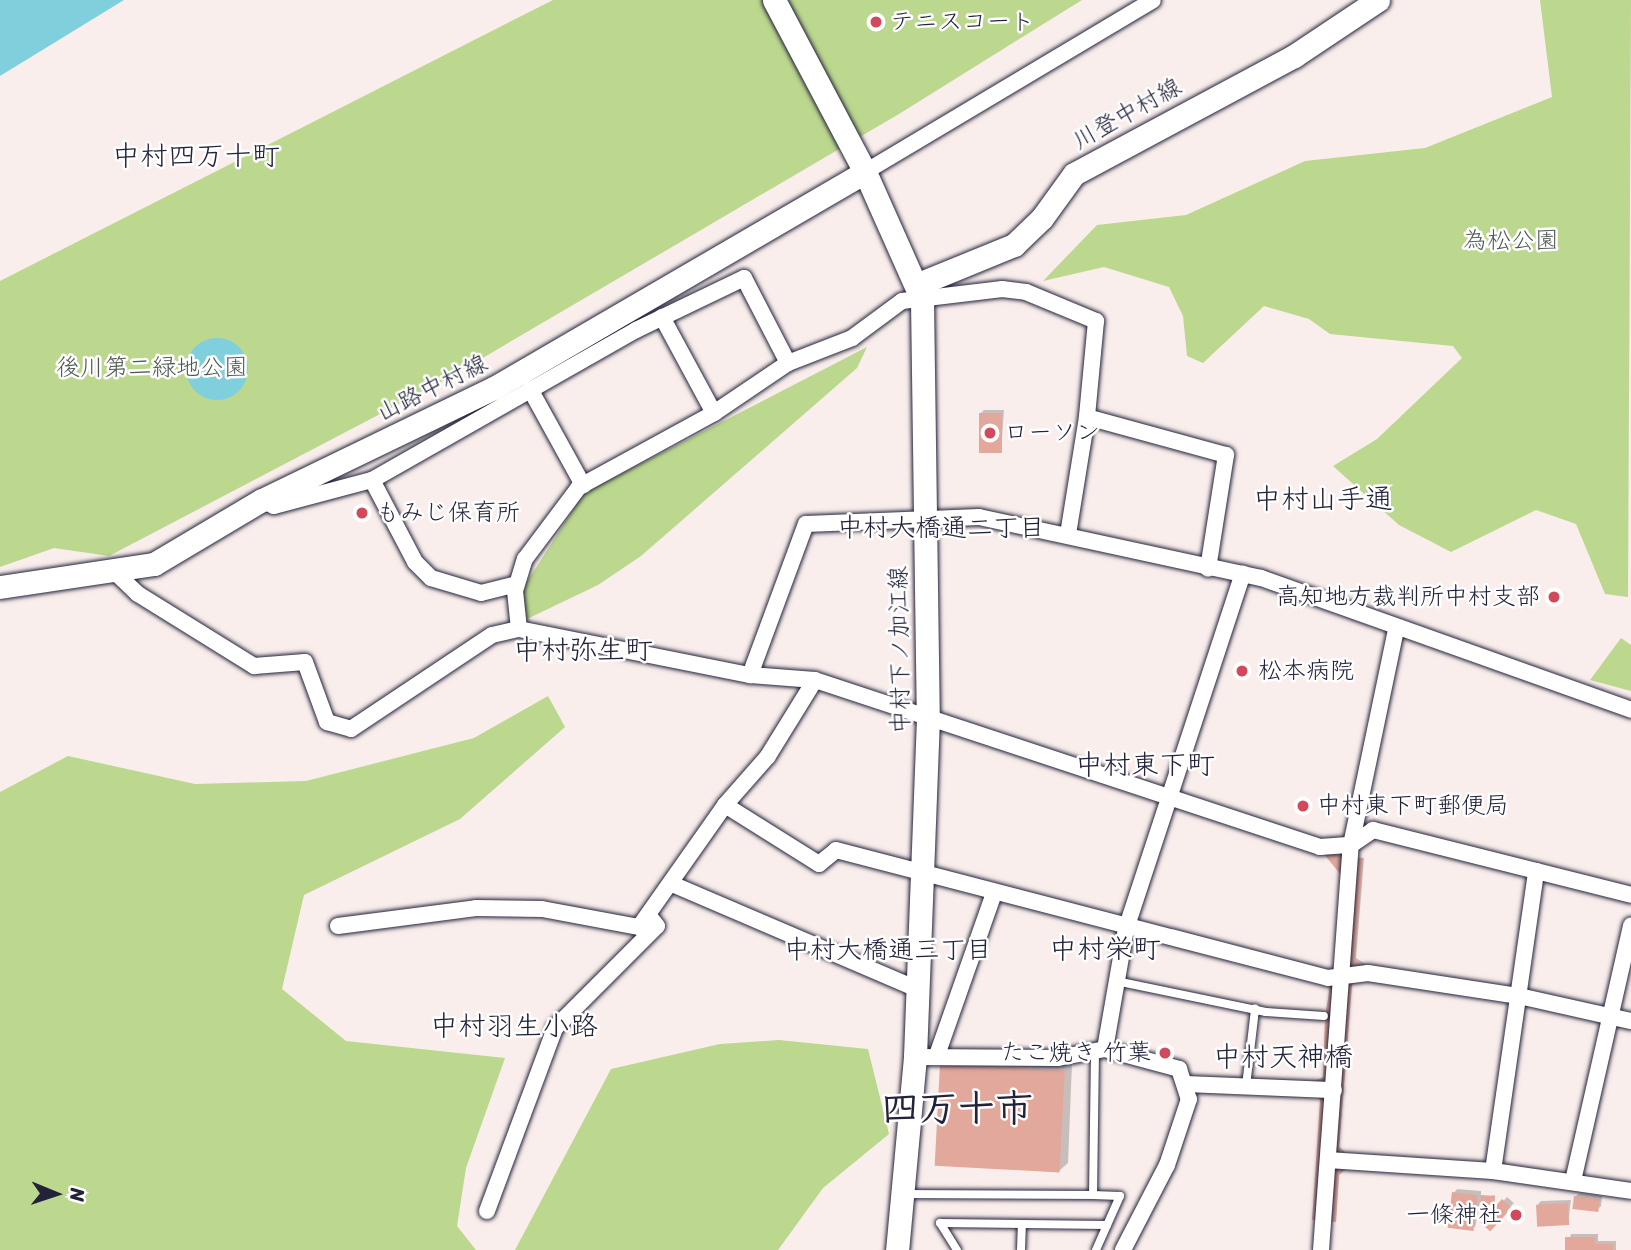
<!DOCTYPE html>
<html>
<head>
<meta charset="utf-8">
<style>
	body { margin:0 }
	#map { position:relative; width:1631px; height:1250px; overflow:hidden; background:#f9eeeb; font-family:Sriracha,"Klee One",sans-serif }
	div>[style] { position:absolute }
	[style*='--x'] { left:calc(var(--x)*1px); top:calc(var(--y)*1px); width:calc(var(--w)*1px); rotate:calc(var(--a)*1deg) }
	.green>* { inset:0; background:#bcd78e }
	.water>* { inset:0; background:#80cfdd }
	.round { border-radius:50% }
	.shadow>* { inset:0; background:#0003; transform-origin:0 0 }
	.building>* { inset:0; background:#e1a89b; transform-origin:0 0 }
	.roads { filter:drop-shadow(0 0 2px #22223b) drop-shadow(0 0 2px #22223b) }
	.lane>* { height:8px; margin:-4px; padding:0 4px; transform-origin:4px; border-radius:4px; background:#fff }
	.street>* { height:16px; margin:-8px; padding:0 8px; transform-origin:8px; border-radius:8px; background:#fff }
	.secondary>* { height:23px; margin:-11.5px; padding:0 11.5px; transform-origin:11.5px; border-radius:11.5px; background:#fff }
	.dots>* { width:19px; height:19px; translate:-50% -50%; box-sizing:border-box; border:4px solid #fff; border-radius:50% }
	span { translate:-50% -50%; white-space:nowrap; text-align:center; line-height:1.15; -webkit-text-stroke:5px #fff; paint-order:stroke }
	.poi-label { font-size:24px; color:#22223b }
	.left { translate:0 -50%; text-align:left }
	.right { translate:-100% -50%; text-align:right }
	.street-label { font-size:24px; color:#22223b }
	.park-label { font-size:24px; color:#505854 }
	.neighbourhood-label { font-size:26px; color:#22223b }
	.quarter-label { font-size:28px; color:#22223b }
	.town-label { font-size:38px; color:#22223b; font-weight:700 }
	.north { position:absolute; left:21px; top:1159px; width:70px; height:70px; -webkit-text-stroke:5px #fff; paint-order:stroke; rotate:92deg; font-size:19px; font-weight:700; line-height:28px; text-align:center; color:#22223b }
	.north::after { content:''; display:block; margin:auto; width:24px; height:32px; background:#22223b; clip-path:polygon(50% 0,100% 100%,50% 72%,0 100%) }
</style>
</head>
<body>
<div id="map">
	<div class="green">
		<i style="clip-path:polygon(553px 0,1082px 0,899px 114px,445px 380px,109px 556px,54px 548px,0 567px,0 281px)"></i>
		<i style="clip-path:polygon(1540px 0,1631px 0,1628px 597px,1605px 594px,1576px 524px,1536px 510px,1451px 552px,1399px 525px,1333px 466px,1377px 439px,1462px 358px,1453px 346px,1330px 334px,1309px 319px,1264px 306px,1203px 363px,1187px 356px,1183px 316px,1169px 287px,1104px 267px,1043px 281px,1097px 225px,1186px 215px,1305px 161px,1425px 148px,1552px 97px)"></i>
		<i style="clip-path:polygon(867px 347px,857px 368px,641px 556px,598px 585px,527px 619px,521px 591px,584px 493px)"></i>
		<i style="clip-path:polygon(1621px 638px,1631px 645px,1631px 691px,1590px 680px)"></i>
		<i style="clip-path:polygon(548px 696px,565px 727px,460px 819px,304px 895px,282px 989px,346px 1041px,505px 1058px,466px 1168px,457px 1226px,476px 1250px,0 1250px,0 792px,68px 756px,195px 784px,306px 781px,474px 738px)"></i>
		<i style="clip-path:polygon(779px 1040px,868px 1049px,889px 1134px,823px 1188px,778px 1250px,515px 1250px,611px 1069px,720px 1044px)"></i>
	</div>
	<div class="water">
		<i style="clip-path:polygon(0 0,124px 0,0 76px)"></i>
		<i class="round" style="left:186px;top:338px;width:62px;height:62px"></i>
	</div>
	<div class="shadow">
		<i style="clip-path:polygon(984px 410px,1004px 410px,1001px 452px,981px 413px)"></i>
		<i style="clip-path:polygon(1326px 853px,1364px 858px,1356px 958px,1370px 967px,1352px 983px,1339px 1146px,1348px 1155px,1339px 1173px,1336px 1220px,1322px 1099px,1312px 1081px,1325px 1077px,1329px 985px,1335px 973px,1342px 875px)"></i>
		<i style="clip-path:polygon(1164px 1050px,1171px 1051px,1171px 1053px,1162px 1054px)"></i>
		<i style="clip-path:polygon(1072px 1063px,1068px 1163px,1059px 1171px,941px 1065px)"></i>
		<i style="clip-path:polygon(1457px 1189px,1481px 1191px,1481px 1198px,1495px 1195px,1494px 1203px,1480px 1202px,1475px 1228px,1454px 1193px)"></i>
		<i style="clip-path:polygon(1579px 1193px,1602px 1196px,1601px 1206px,1597px 1210px,1575px 1197px)"></i>
		<i style="left:1507px;top:1197px;width:9px;height:35px;rotate:41deg"></i>
		<i style="clip-path:polygon(1571px 1200px,1568px 1223px,1538px 1204px,1541px 1201px)"></i>
		<i style="clip-path:polygon(1571px 1234px,1598px 1234px,1598px 1241px,1616px 1241px,1616px 1250px,1567px 1250px)"></i>
	</div>
	<div class="building">
		<i style="left:979px;top:413px;width:23px;height:40px"></i>
		<i style="clip-path:polygon(1323px 853px,1363px 859px,1355px 960px,1362px 967px,1360px 979px,1352px 985px,1339px 1148px,1350px 1166px,1339px 1175px,1336px 1222px,1312px 1220px,1320px 1100px,1315px 1094px,1315px 1082px,1323px 1077px,1325px 1014px,1333px 974px,1341px 875px)"></i>
		<i style="left:940px;top:1064px;width:125px;height:102px;rotate:3deg"></i>
		<i style="left:1452px;top:1192px;width:26px;height:36px;rotate:7deg"></i>
		<i style="left:1481px;top:1195px;width:14px;height:9px;rotate:4deg"></i>
		<i style="left:1574px;top:1196px;width:26px;height:13px;rotate:7deg"></i>
		<i style="left:1502px;top:1199px;width:13px;height:32px;rotate:42deg"></i>
		<i style="left:1568px;top:1203px;width:22px;height:32px;rotate:87deg"></i>
		<i style="clip-path:polygon(1565px 1237px,1595px 1237px,1595px 1244px,1613px 1244px,1613px 1250px,1565px 1250px)"></i>
	</div>
	<div class="roads">
		<div class="lane">
			<i style="--x:1116;--y:981;--w:153;--a:11.7"></i>
			<i style="--x:1266;--y:1012;--w:58;--a:3.9"></i>
			<i style="--x:1246;--y:1086;--w:78;--a:-83.3"></i>
			<i style="--x:905;--y:1194;--w:188;--a:0.3"></i>
			<i style="--x:1093;--y:1195;--w:144;--a:-89.2"></i>
			<i style="--x:1093;--y:1195;--w:27;--a:2"></i>
			<i style="--x:1120;--y:1196;--w:59;--a:114"></i>
			<i style="--x:957;--y:1250;--w:32;--a:-122"></i>
			<i style="--x:940;--y:1223;--w:167;--a:0.7"></i>
			<i style="--x:1021;--y:1250;--w:26;--a:-88"></i>
		</div>
		<div class="street">
			<i style="--x:865;--y:172;--w:335;--a:-30.8"></i>
			<i style="--x:662;--y:317;--w:109;--a:61.6"></i>
			<i style="--x:530;--y:389;--w:110;--a:61.1"></i>
			<i style="--x:1087;--y:417;--w:144;--a:15.3"></i>
			<i style="--x:1226;--y:455;--w:115;--a:99"></i>
			<i style="--x:372;--y:480;--w:93;--a:62.3"></i>
			<i style="--x:415;--y:562;--w:23;--a:45"></i>
			<i style="--x:431;--y:578;--w:52;--a:16.7"></i>
			<i style="--x:481;--y:593;--w:37;--a:-14"></i>
			<i style="--x:262;--y:500;--w:13;--a:27"></i>
			<i style="--x:274;--y:506;--w:101;--a:-14.9"></i>
			<i style="--x:372;--y:480;--w:304;--a:-29.6"></i>
			<i style="--x:636;--y:330;--w:120;--a:-25.7"></i>
			<i style="--x:744;--y:278;--w:96;--a:62.6"></i>
			<i style="--x:116;--y:573;--w:30;--a:44"></i>
			<i style="--x:138;--y:594;--w:137;--a:31.8"></i>
			<i style="--x:254;--y:666;--w:51;--a:-4.5"></i>
			<i style="--x:305;--y:662;--w:64;--a:69.9"></i>
			<i style="--x:327;--y:722;--w:25;--a:16"></i>
			<i style="--x:351;--y:729;--w:169;--a:-33.7"></i>
			<i style="--x:492;--y:635;--w:28;--a:-13"></i>
			<i style="--x:519;--y:629;--w:236;--a:11.3"></i>
			<i style="--x:750;--y:675;--w:65;--a:4.4"></i>
			<i style="--x:815;--y:680;--w:532;--a:18.3"></i>
			<i style="--x:1320;--y:847;--w:31;--a:-4"></i>
			<i style="--x:1351;--y:845;--w:27;--a:-34"></i>
			<i style="--x:1373;--y:830;--w:266;--a:14.1"></i>
			<i style="--x:519;--y:629;--w:38;--a:-96"></i>
			<i style="--x:515;--y:591;--w:34;--a:-73"></i>
			<i style="--x:525;--y:559;--w:90;--a:-53.1"></i>
			<i style="--x:579;--y:487;--w:154;--a:-28.7"></i>
			<i style="--x:714;--y:413;--w:89;--a:-34"></i>
			<i style="--x:788;--y:363;--w:69;--a:-21.3"></i>
			<i style="--x:852;--y:338;--w:62;--a:-36.5"></i>
			<i style="--x:902;--y:301;--w:101;--a:-6.8"></i>
			<i style="--x:1002;--y:289;--w:24;--a:7"></i>
			<i style="--x:1026;--y:292;--w:76;--a:22.5"></i>
			<i style="--x:1096;--y:321;--w:96;--a:95.4"></i>
			<i style="--x:1087;--y:417;--w:119;--a:99.2"></i>
			<i style="--x:750;--y:675;--w:161;--a:-69.7"></i>
			<i style="--x:806;--y:524;--w:173;--a:-2.3"></i>
			<i style="--x:979;--y:517;--w:289;--a:12.2"></i>
			<i style="--x:1261;--y:578;--w:393;--a:19.6"></i>
			<i style="--x:725;--y:805;--w:111;--a:32.1"></i>
			<i style="--x:819;--y:864;--w:22;--a:-39"></i>
			<i style="--x:836;--y:850;--w:508;--a:14.58"></i>
			<i style="--x:1328;--y:978;--w:40;--a:-7.1"></i>
			<i style="--x:1368;--y:973;--w:153;--a:8.7"></i>
			<i style="--x:1519;--y:996;--w:115;--a:12.6"></i>
			<i style="--x:672;--y:884;--w:267;--a:23.2"></i>
			<i style="--x:338;--y:926;--w:139;--a:-7.4"></i>
			<i style="--x:476;--y:908;--w:66;--a:0.9"></i>
			<i style="--x:542;--y:909;--w:99;--a:10.5"></i>
			<i style="--x:639;--y:927;--w:149;--a:-54.8"></i>
			<i style="--x:725;--y:805;--w:65;--a:-48.7"></i>
			<i style="--x:768;--y:756;--w:89;--a:-58.3"></i>
			<i style="--x:1105;--y:1049;--w:122;--a:-80.1"></i>
			<i style="--x:1126;--y:929;--w:374;--a:-71.8"></i>
			<i style="--x:937;--y:1055;--w:172;--a:-70.6"></i>
			<i style="--x:915;--y:1057;--w:143;--a:0.4"></i>
			<i style="--x:1058;--y:1058;--w:48;--a:-10.8"></i>
			<i style="--x:1105;--y:1049;--w:77;--a:15.1"></i>
			<i style="--x:1179;--y:1069;--w:32;--a:72"></i>
			<i style="--x:1189;--y:1099;--w:70;--a:108.4"></i>
			<i style="--x:1167;--y:1165;--w:96;--a:117.4"></i>
			<i style="--x:1188;--y:1084;--w:146;--a:2.4"></i>
			<i style="--x:1328;--y:1160;--w:165;--a:3.8"></i>
			<i style="--x:1493;--y:1171;--w:139;--a:8.2"></i>
			<i style="--x:1493;--y:1171;--w:303;--a:-81.8"></i>
			<i style="--x:1573;--y:1181;--w:262;--a:-77.2"></i>
			<i style="--x:487;--y:1211;--w:195;--a:-69.6"></i>
			<i style="--x:555;--y:1028;--w:144;--a:-45"></i>
			<i style="--x:657;--y:926;--w:13;--a:-129"></i>
			<i style="--x:1321;--y:1250;--w:406;--a:-85.8"></i>
			<i style="--x:1351;--y:845;--w:221;--a:-78.2"></i>
		</div>
		<div class="secondary">
			<i style="--x:774;--y:0;--w:195;--a:62.1"></i>
			<i style="--x:865;--y:172;--w:140;--a:66"></i>
			<i style="--x:922;--y:300;--w:418;--a:89.2"></i>
			<i style="--x:928;--y:718;--w:339;--a:92.2"></i>
			<i style="--x:915;--y:1057;--w:194;--a:95.3"></i>
			<i style="--x:916;--y:285;--w:106;--a:-22.2"></i>
			<i style="--x:1014;--y:245;--w:39;--a:-44"></i>
			<i style="--x:1042;--y:218;--w:54;--a:-54"></i>
			<i style="--x:1074;--y:174;--w:250;--a:-28.2"></i>
			<i style="--x:1294;--y:56;--w:101;--a:-33.7"></i>
			<i style="--x:0;--y:587;--w:156;--a:-8.5"></i>
			<i style="--x:154;--y:564;--w:126;--a:-30.7"></i>
			<i style="--x:262;--y:500;--w:258;--a:-25.8"></i>
			<i style="--x:494;--y:388;--w:429;--a:-30.2"></i>
		</div>
	</div>
	<div class="dots">
		<i style="left:876px;top:22px;background:#d1495b"></i>
		<i style="left:990px;top:433px;background:#d1495b"></i>
		<i style="left:362px;top:513px;background:#d1495b"></i>
		<i style="left:1554px;top:597px;background:#d1495b"></i>
		<i style="left:1242px;top:671px;background:#d1495b"></i>
		<i style="left:1303px;top:806px;background:#d1495b"></i>
		<i style="left:1165px;top:1053px;background:#d1495b"></i>
		<i style="left:1516px;top:1215px;background:#d1495b"></i>
	</div>
	<div class="poi-label">
		<span class="left" style="left:890px;top:22px">テニスコート</span>
		<span class="left" style="left:1004px;top:433px">ローソン</span>
		<span class="left" style="left:376px;top:513px">もみじ保育所</span>
		<span class="right" style="left:1540px;top:597px">高知地方裁判所中村支部</span>
		<span class="left" style="left:1258px;top:671px">松本病院</span>
		<span class="left" style="left:1317px;top:806px">中村東下町郵便局</span>
		<span class="right" style="left:1151px;top:1053px">たこ焼き 竹葉</span>
		<span class="right" style="left:1502px;top:1215px">一條神社</span>
	</div>
	<div class="street-label">
		<span style="left:1127px;top:114px;rotate:-29deg">川登中村線</span>
		<span style="left:432px;top:388px;rotate:-26deg">山路中村線</span>
		<span style="left:900px;top:650px;rotate:-91deg">中村下ノ加江線</span>
	</div>
	<div class="park-label">
		<span style="left:1511px;top:241px">為松公園</span>
		<span style="left:152px;top:368px">後川第二緑地公園</span>
	</div>
	<div class="neighbourhood-label">
		<span style="left:941px;top:528px">中村大橋通二丁目</span>
		<span style="left:888px;top:950px">中村大橋通三丁目</span>
	</div>
	<div class="quarter-label">
		<span style="left:196px;top:156px">中村四万十町</span>
		<span style="left:1323px;top:499px">中村山手通</span>
		<span style="left:583px;top:650px">中村弥生町</span>
		<span style="left:1145px;top:765px">中村東下町</span>
		<span style="left:1105px;top:949px">中村栄町</span>
		<span style="left:514px;top:1026px">中村羽生小路</span>
		<span style="left:1283px;top:1057px">中村天神橋</span>
	</div>
	<div class="town-label">
		<span style="left:957px;top:1109px">四万十市</span>
	</div>
	<div class="north">N</div>
</div>
</body>
</html>
